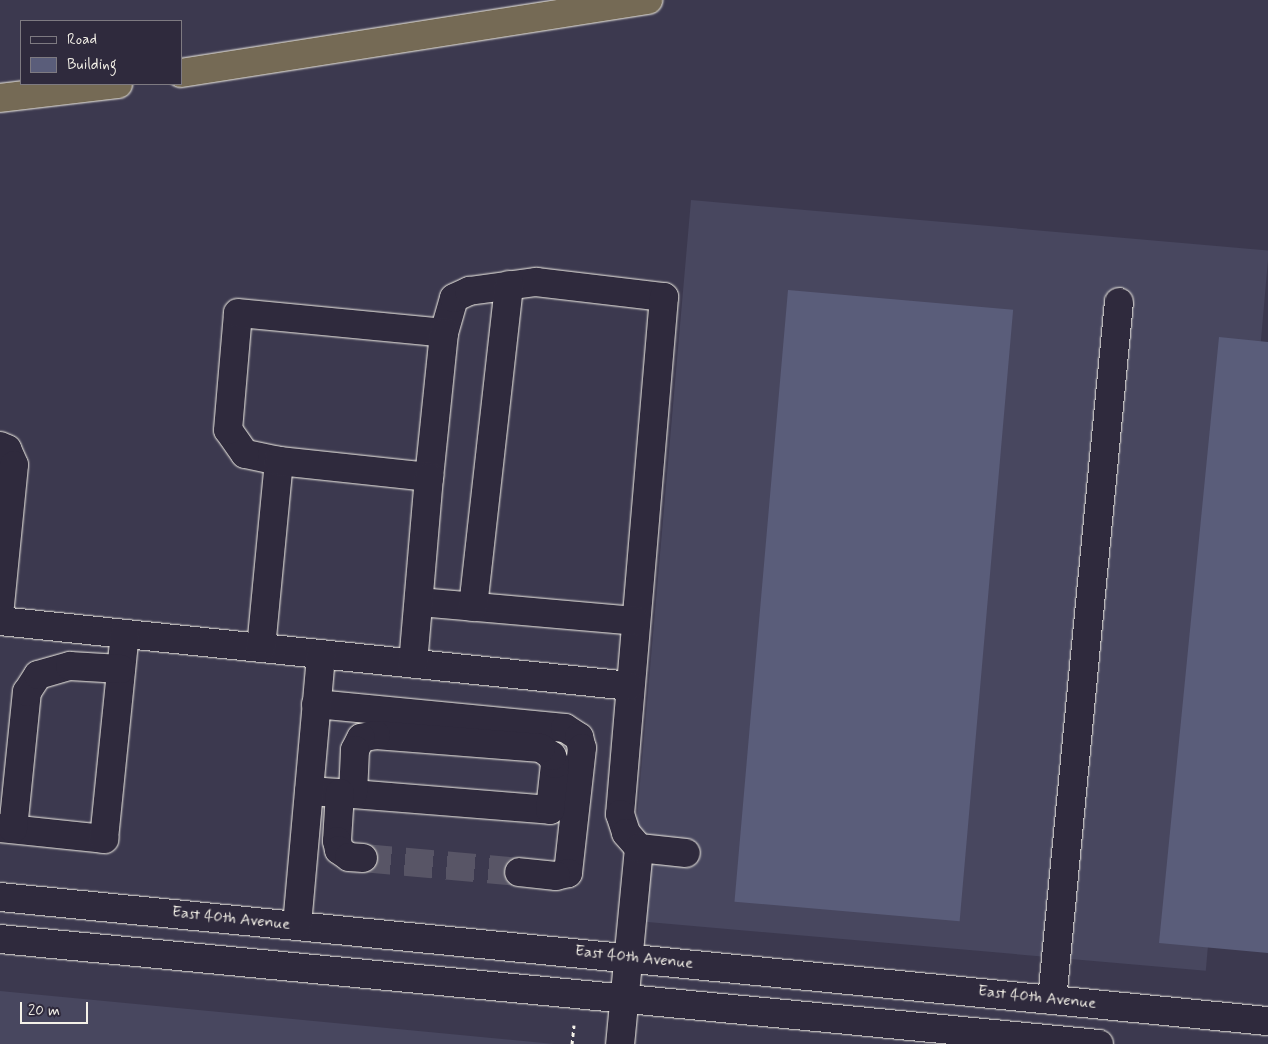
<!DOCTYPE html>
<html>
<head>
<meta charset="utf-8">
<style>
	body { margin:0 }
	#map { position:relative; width:1268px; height:1044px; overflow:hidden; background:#3c394f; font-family:Mynerve,sans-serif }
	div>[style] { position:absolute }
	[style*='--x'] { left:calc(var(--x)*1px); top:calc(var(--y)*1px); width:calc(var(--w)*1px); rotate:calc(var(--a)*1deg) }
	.built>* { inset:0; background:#48475f; transform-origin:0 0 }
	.building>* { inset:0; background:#5a5d7a; transform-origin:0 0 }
	.minor-tunnel>* { height:28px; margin-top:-14px; transform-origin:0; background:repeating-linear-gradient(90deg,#585566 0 28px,transparent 0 42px) }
	.path>* { height:3px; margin-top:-1.5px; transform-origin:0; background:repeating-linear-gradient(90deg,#f4f1e8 0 4px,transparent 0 8px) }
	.roads { filter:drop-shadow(0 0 1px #f4f1e8) drop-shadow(0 0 1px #f4f1e8) }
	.minor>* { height:28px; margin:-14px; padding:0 14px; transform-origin:14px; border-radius:14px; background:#2f2a3d }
	.highway>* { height:28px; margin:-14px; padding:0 14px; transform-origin:14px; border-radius:14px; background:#756a55 }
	span { translate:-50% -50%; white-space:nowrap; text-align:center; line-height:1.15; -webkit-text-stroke:4px #2f2a3d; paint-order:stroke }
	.street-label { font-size:16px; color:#f4f1e8 }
	.legend { position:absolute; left:20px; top:20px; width:162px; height:65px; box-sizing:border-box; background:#2f2a3d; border:1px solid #7e7a81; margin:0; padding:6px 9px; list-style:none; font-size:15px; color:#f4f1e8 }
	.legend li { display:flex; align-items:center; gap:10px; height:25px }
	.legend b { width:25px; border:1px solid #7e7a81 }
	.scale { position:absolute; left:20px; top:1002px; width:68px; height:22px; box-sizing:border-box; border:2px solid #f4f1e8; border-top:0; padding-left:6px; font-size:15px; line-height:18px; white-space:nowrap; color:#f4f1e8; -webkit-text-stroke:4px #2f2a3d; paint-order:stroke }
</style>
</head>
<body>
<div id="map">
	<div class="built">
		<i style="left:691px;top:200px;width:580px;height:723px;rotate:5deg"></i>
		<i style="clip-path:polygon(0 991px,554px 1044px,0 1044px)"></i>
	</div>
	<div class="building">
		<i style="left:788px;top:290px;width:226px;height:614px;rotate:5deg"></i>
		<i style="clip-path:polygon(1219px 337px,1268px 342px,1268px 953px,1159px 943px)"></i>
	</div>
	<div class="minor-tunnel">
		<i style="--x:363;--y:858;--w:157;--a:5.1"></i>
	</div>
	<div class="path">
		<i style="--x:572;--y:1044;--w:19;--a:-84"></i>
	</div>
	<div class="roads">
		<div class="minor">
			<i style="--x:444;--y:333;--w:36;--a:-74"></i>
			<i style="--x:454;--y:298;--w:17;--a:-25"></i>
			<i style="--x:469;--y:291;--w:68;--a:-7.7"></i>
			<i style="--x:536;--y:282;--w:129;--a:6.7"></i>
			<i style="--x:664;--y:297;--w:519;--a:94.86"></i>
			<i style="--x:620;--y:814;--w:20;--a:72"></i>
			<i style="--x:626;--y:833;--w:20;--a:49"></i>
			<i style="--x:639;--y:848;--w:197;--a:95.5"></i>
			<i style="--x:0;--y:446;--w:8;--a:23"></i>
			<i style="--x:7;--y:449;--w:17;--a:66"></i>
			<i style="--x:14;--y:465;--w:142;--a:95.7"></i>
			<i style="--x:279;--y:461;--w:35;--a:-168"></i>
			<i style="--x:245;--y:454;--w:29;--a:-125"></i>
			<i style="--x:228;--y:430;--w:117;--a:-85.1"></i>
			<i style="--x:238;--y:313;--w:207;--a:5.5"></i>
			<i style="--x:444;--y:333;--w:145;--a:95.9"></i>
			<i style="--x:419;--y:602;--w:217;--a:5"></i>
			<i style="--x:473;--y:607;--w:324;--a:-83.6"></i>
			<i style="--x:0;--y:621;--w:633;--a:5.89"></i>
			<i style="--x:261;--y:648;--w:188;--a:-84.5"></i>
			<i style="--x:279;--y:461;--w:151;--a:6.1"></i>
			<i style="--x:429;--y:477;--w:187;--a:94.9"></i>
			<i style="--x:316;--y:704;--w:250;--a:5.5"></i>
			<i style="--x:565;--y:728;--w:17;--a:33"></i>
			<i style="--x:579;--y:737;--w:11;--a:75"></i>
			<i style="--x:582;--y:748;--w:126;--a:96.4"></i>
			<i style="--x:568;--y:873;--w:12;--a:166"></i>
			<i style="--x:556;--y:876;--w:37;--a:-174"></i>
			<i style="--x:309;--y:791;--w:44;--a:3.9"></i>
			<i style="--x:353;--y:794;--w:198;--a:4.6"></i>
			<i style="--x:550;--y:810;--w:46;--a:-83.8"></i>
			<i style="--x:555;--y:764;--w:9;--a:-111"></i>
			<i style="--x:552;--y:756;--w:14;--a:-144"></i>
			<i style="--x:541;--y:748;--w:166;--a:-175.5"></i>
			<i style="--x:376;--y:735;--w:15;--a:169"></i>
			<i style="--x:361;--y:738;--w:13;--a:117"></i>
			<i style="--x:355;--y:750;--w:44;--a:92.6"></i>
			<i style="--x:340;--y:793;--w:48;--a:93.6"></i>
			<i style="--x:337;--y:841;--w:9;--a:77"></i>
			<i style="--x:339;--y:850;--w:12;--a:35"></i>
			<i style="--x:349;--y:857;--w:14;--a:4"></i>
			<i style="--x:0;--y:828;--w:105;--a:6"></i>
			<i style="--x:104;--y:839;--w:206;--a:-84.2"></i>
			<i style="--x:13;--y:829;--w:138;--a:-84.2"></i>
			<i style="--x:27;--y:692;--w:20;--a:-57"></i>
			<i style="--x:38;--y:675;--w:33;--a:-16"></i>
			<i style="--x:70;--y:666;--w:51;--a:3.4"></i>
			<i style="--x:639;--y:848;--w:47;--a:6.1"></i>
			<i style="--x:0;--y:897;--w:1274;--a:5.59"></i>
			<i style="--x:297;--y:925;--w:272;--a:-84.9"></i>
			<i style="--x:0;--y:939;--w:1104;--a:5.46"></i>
			<i style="--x:1052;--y:1000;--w:701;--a:-84.52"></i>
		</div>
		<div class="highway">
			<i style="--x:181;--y:73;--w:473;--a:-8.9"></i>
			<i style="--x:0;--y:98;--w:119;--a:-6.8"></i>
		</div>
	</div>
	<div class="street-label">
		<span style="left:231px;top:919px;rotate:6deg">East 40th Avenue</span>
		<span style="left:634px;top:958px;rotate:6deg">East 40th Avenue</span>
		<span style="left:1037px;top:998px;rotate:6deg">East 40th Avenue</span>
	</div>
	<ul class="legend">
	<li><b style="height:6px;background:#2f2a3d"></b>Road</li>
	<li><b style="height:14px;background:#5a5d7a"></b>Building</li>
	</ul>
	<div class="scale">20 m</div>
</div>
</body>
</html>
